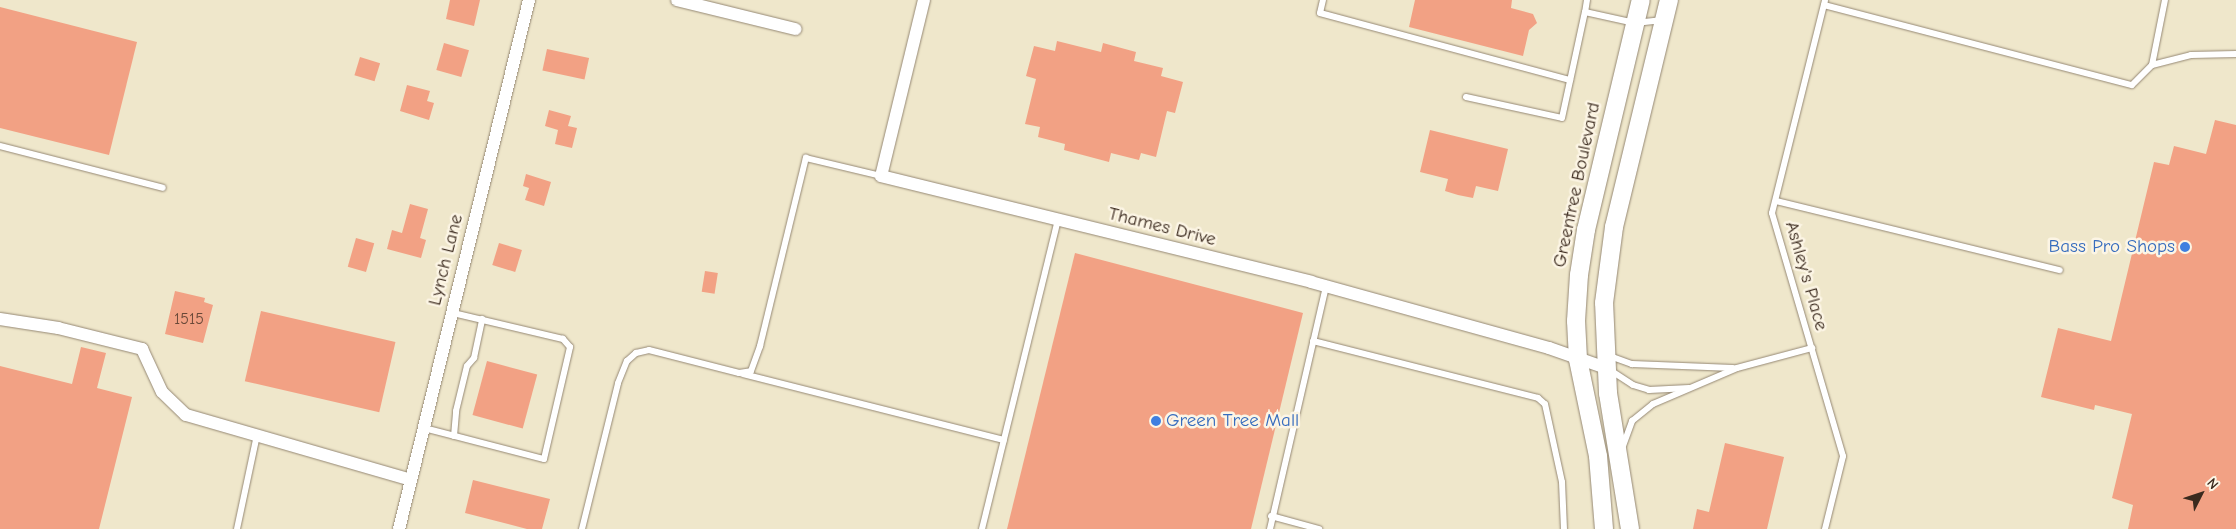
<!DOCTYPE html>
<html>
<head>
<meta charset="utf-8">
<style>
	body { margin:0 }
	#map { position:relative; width:2236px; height:529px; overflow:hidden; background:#efe7cb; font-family:"Comic Neue",sans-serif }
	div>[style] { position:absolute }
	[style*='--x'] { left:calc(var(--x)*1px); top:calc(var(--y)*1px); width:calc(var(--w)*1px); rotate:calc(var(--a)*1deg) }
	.building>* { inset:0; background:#f2a184; transform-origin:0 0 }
	.roads { filter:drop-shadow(0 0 1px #958874) drop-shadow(0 0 1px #958874) }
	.service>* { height:6px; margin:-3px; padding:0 3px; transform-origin:3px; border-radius:3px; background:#fff }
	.minor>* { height:12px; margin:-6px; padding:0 6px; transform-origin:6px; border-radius:6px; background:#fff }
	.secondary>* { height:18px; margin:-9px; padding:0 9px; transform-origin:9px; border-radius:9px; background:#fff }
	.dots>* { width:14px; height:14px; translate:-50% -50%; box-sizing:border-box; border:2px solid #fcf5e5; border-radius:50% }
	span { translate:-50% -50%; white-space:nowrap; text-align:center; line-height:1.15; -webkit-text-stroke:5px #fcf5e5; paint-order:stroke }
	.number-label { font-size:16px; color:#694838 }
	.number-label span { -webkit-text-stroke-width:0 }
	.street-label { font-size:19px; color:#3b2a1e }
	.shop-label { font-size:19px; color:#366cbe }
	.right { translate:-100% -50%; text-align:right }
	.left { translate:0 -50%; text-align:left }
	.north { position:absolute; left:2176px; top:469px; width:50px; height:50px; -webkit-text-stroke:4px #fcf5e5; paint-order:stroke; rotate:49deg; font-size:14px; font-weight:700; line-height:20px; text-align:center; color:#3b2a1e }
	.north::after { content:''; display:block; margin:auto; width:18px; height:22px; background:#3b2a1e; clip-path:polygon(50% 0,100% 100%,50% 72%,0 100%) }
</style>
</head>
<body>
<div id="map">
	<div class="building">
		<i style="clip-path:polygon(450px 0,480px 0,474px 26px,446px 19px)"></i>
		<i style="clip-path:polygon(1415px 0,1512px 0,1511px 8px,1533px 14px,1537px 23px,1529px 30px,1523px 56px,1409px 27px)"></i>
		<i style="clip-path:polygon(0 7px,137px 42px,109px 155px,0 128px)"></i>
		<i style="clip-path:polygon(1057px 41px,1101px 52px,1103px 43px,1136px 52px,1134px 61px,1163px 68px,1161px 76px,1183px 82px,1175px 113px,1167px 111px,1156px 157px,1141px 153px,1139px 160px,1111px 153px,1109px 162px,1064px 150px,1065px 144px,1038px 137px,1040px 127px,1025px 124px,1036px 79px,1026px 76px,1034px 46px,1055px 51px)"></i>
		<i style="left:444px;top:43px;width:26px;height:28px;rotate:16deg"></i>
		<i style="left:547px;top:49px;width:43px;height:22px;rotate:12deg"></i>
		<i style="left:360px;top:57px;width:21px;height:19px;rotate:17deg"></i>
		<i style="clip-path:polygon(407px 85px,430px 91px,427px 101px,434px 103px,429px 120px,400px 111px)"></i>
		<i style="clip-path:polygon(549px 110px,571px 116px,568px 126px,577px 128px,572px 148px,555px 144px,558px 130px,545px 126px)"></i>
		<i style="clip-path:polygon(2215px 120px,2236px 125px,2236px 529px,2128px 529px,2133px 505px,2112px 498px,2132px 414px,2095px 405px,2094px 410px,2041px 397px,2058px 328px,2111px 341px,2154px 162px,2169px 165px,2174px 146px,2206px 154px)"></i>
		<i style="clip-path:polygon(1430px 130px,1508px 149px,1498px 191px,1476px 186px,1473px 198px,1458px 195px,1445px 191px,1448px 179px,1420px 172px)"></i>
		<i style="clip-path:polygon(526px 174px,551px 182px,544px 206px,525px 200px,529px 188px,523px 186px)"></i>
		<i style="clip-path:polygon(410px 204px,428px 209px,420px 238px,426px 240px,421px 258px,387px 249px,392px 230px,402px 233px)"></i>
		<i style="left:356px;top:238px;width:19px;height:30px;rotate:16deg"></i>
		<i style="left:499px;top:243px;width:24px;height:23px;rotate:17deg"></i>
		<i style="clip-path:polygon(1075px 253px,1303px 313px,1251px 529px,1007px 529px)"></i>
		<i style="left:705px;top:271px;width:13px;height:21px;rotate:9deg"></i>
		<i style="clip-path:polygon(175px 291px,205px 298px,204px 302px,213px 305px,203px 343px,165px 334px)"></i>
		<i style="left:261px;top:311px;width:138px;height:72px;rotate:13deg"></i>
		<i style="clip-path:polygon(81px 347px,106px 353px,97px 388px,132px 397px,99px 529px,0 529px,0 366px,72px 384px)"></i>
		<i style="left:487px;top:361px;width:52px;height:56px;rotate:15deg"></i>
		<i style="clip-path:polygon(1725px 443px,1784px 457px,1767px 529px,1693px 529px,1697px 509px,1709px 512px)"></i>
		<i style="clip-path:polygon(473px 480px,550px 499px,542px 529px,527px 529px,465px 513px)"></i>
	</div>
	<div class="roads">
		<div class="service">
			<i style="--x:1323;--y:0;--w:13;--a:103"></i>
			<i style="--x:1320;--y:13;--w:259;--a:15"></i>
			<i style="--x:1587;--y:0;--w:12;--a:99"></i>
			<i style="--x:1585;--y:12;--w:51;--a:12.4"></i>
			<i style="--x:1635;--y:23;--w:28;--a:-6"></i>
			<i style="--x:1824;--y:5;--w:318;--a:14.6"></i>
			<i style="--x:2132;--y:85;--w:28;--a:-45"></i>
			<i style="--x:2152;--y:65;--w:66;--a:-78.7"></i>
			<i style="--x:2152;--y:65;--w:40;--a:-14.4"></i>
			<i style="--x:2191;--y:55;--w:45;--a:-1.3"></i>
			<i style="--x:1466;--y:97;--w:98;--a:12.3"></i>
			<i style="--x:1562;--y:118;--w:108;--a:-77.8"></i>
			<i style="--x:0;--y:146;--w:168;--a:14.4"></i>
			<i style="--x:1776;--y:201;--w:292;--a:13.7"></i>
			<i style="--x:1313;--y:341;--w:232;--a:14.2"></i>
			<i style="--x:1538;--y:398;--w:9;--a:41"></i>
			<i style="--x:1545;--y:404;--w:80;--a:77.7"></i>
			<i style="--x:1562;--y:482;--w:47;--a:87.6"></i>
			<i style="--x:1607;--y:355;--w:27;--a:20"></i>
			<i style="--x:1632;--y:364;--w:101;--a:2.3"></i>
			<i style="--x:1610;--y:370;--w:27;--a:33"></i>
			<i style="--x:1633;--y:385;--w:17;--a:17"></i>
			<i style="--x:1649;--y:390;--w:40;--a:-2.9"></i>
			<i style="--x:743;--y:374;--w:269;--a:14.2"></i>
			<i style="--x:424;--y:428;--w:124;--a:14.5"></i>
			<i style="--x:544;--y:459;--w:115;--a:-76.9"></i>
			<i style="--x:570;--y:347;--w:11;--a:-131"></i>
			<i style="--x:563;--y:339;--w:113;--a:-166.7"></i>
			<i style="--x:454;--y:436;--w:25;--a:-85"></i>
			<i style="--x:456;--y:411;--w:46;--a:-76.3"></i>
			<i style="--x:467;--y:366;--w:11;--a:-49"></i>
			<i style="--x:474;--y:358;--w:40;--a:-78"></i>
			<i style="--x:1623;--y:446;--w:27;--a:-70"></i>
			<i style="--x:1632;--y:421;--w:27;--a:-39"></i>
			<i style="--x:1653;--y:404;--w:91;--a:-23.2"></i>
			<i style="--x:1737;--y:368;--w:78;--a:-14.9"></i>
			<i style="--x:1271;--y:516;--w:50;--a:15.2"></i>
			<i style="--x:237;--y:529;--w:96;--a:-78"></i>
			<i style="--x:582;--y:529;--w:150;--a:-76.1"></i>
			<i style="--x:618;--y:383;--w:24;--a:-68"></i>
			<i style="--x:627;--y:361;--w:12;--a:-42"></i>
			<i style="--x:636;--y:353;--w:13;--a:-13"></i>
			<i style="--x:649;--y:350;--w:93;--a:14.3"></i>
			<i style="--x:739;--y:373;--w:12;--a:-9"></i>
			<i style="--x:751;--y:371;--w:27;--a:-70"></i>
			<i style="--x:760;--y:346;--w:194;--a:-76.3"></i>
			<i style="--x:806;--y:158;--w:77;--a:13.5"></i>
			<i style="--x:982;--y:529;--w:318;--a:-76.2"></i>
			<i style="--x:1270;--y:529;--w:249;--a:-77"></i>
			<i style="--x:1825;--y:529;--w:75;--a:-76.1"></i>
			<i style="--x:1843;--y:456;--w:253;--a:-106.3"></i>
			<i style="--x:1772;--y:213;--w:219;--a:-76"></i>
		</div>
		<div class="minor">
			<i style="--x:677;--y:0;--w:122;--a:13.8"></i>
			<i style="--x:924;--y:0;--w:181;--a:103.7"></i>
			<i style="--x:881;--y:176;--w:443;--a:13.8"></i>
			<i style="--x:1311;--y:282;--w:247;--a:15.5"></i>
			<i style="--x:1549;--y:348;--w:60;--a:19.3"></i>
			<i style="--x:0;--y:319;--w:59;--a:8.8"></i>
			<i style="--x:58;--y:328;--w:87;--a:14"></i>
			<i style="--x:142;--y:349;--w:47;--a:65.1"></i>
			<i style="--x:162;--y:392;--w:33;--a:44"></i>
			<i style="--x:186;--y:415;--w:234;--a:16.1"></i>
			<i style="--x:399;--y:529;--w:545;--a:-76.19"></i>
		</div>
		<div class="secondary">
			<i style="--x:1604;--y:529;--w:73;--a:-94.7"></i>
			<i style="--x:1598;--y:456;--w:99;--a:-101.7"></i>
			<i style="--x:1578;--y:359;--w:38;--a:-93"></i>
			<i style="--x:1576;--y:321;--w:46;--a:-86.3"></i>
			<i style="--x:1579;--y:275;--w:46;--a:-81.2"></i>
			<i style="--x:1586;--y:230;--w:236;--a:-76.6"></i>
			<i style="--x:1630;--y:529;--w:138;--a:-99.2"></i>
			<i style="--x:1608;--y:393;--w:90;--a:-92.5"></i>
			<i style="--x:1604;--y:303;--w:77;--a:-82.5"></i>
			<i style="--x:1614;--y:227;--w:234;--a:-76.4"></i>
		</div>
	</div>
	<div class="dots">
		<i style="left:2185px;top:247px;background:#3f7fe0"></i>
		<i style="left:1156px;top:421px;background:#3f7fe0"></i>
	</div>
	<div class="number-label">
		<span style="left:189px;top:319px">1515</span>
	</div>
	<div class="street-label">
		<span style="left:1577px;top:185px;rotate:-78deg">Greentree Boulevard</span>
		<span style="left:1162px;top:227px;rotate:14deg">Thames Drive</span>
		<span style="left:446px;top:260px;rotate:-76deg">Lynch Lane</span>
		<span style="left:1806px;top:276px;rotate:74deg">Ashley's Place</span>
	</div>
	<div class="shop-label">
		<span class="right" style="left:2175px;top:247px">Bass Pro Shops</span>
		<span class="left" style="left:1166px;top:421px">Green Tree Mall</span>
	</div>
	<div class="north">N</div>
</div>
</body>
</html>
